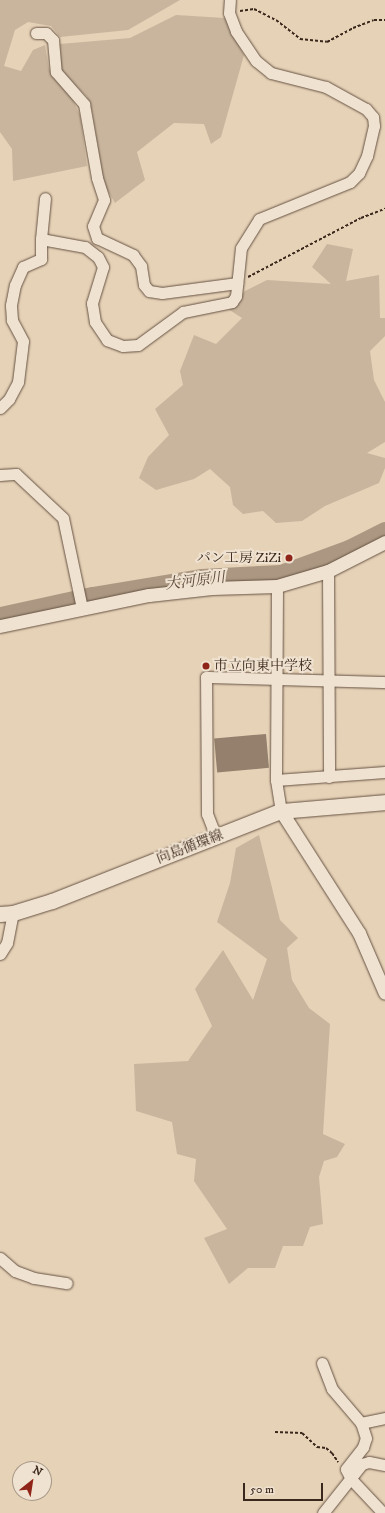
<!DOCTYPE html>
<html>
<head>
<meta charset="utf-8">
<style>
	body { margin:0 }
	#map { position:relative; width:385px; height:1513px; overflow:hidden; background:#e6d2b7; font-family:"IM FELL DW Pica","Noto Serif JP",serif }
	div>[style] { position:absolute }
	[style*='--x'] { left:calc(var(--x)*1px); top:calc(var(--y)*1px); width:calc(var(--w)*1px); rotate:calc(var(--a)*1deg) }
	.green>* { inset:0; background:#c9b59d }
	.river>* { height:19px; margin:-9.5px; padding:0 9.5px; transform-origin:9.5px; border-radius:9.5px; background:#ac9882 }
	.building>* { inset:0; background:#94806d; transform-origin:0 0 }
	.path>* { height:2px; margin-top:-1px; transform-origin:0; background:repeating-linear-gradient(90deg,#3b281c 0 3px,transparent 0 5px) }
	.roads { filter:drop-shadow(0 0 1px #665243) drop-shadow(0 0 1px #665243) }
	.minor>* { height:11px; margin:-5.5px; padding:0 5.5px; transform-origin:5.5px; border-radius:5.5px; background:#efe2d0 }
	.tertiary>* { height:13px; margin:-6.5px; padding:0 6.5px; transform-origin:6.5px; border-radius:6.5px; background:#efe2d0 }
	.secondary>* { height:15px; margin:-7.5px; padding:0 7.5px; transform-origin:7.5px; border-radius:7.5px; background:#efe2d0 }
	.dots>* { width:11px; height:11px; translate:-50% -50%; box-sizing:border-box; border:2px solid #efe2d0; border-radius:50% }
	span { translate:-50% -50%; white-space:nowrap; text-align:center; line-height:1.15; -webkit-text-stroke:4px #efe2d0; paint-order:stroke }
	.poi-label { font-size:14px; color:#3b281c }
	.right { translate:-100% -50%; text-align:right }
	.left { translate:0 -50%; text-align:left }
	.street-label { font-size:14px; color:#3b281c }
	.water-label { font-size:15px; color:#5d4a3b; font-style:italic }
	.north { position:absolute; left:12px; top:1461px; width:40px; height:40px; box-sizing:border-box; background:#efe2d0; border:1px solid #a79888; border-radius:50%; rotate:30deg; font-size:11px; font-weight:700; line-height:16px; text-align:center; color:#3b281c }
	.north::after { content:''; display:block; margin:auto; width:14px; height:18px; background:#8f2418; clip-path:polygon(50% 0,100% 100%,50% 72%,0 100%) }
	.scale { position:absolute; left:243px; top:1483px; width:80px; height:18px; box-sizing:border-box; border:2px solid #3b281c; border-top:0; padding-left:5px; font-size:12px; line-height:14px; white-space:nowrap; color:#3b281c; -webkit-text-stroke:3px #efe2d0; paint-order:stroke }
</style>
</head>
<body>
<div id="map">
	<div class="green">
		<i style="clip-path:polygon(0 0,180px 0,128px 30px,60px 37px,51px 26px,28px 22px,15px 30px,4px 66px,21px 71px,33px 50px,45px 45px,49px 69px,70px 94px,80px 115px,87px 166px,13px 181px,12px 149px,0 132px)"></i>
		<i style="clip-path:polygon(176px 15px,225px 18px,244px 55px,221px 137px,211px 144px,204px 124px,174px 123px,137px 152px,145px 180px,115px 203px,104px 184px,92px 111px,87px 97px,61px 70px,60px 44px,130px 38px)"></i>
		<i style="clip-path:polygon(327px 244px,353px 249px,346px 281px,379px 275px,380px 318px,385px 318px,385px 336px,370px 351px,374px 380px,385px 402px,385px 442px,367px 453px,385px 458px,385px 468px,379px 483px,325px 506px,302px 521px,276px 523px,263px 511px,243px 514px,233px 505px,230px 487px,210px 469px,194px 479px,156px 490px,139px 478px,148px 457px,169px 435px,155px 409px,183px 385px,180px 371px,194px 335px,216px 344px,242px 318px,228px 309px,245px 291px,267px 280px,331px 284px,312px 267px)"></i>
		<i style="clip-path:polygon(259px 835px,280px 920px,298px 938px,287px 948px,292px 980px,309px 1008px,330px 1024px,323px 1134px,345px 1144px,337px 1157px,324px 1161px,319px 1177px,323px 1224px,310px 1227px,303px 1246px,283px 1246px,275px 1268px,248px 1268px,229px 1284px,204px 1238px,227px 1229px,194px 1181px,196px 1159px,177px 1154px,172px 1122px,136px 1111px,134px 1064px,188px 1061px,212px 1026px,195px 989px,223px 950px,253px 1000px,267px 959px,217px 922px,230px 883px,236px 848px)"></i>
	</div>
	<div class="river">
		<i style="--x:0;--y:616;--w:94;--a:-12.3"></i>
		<i style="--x:92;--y:596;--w:110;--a:-9.4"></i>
		<i style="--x:201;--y:578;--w:80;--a:-2.9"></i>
		<i style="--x:281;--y:574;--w:72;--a:-20.2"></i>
		<i style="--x:349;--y:549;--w:40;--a:-26.6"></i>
	</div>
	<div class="building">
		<i style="left:266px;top:734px;width:34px;height:52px;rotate:85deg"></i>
	</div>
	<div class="path">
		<i style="--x:240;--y:11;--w:14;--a:-8"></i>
		<i style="--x:254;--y:9;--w:25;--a:27"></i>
		<i style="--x:276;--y:20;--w:31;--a:38"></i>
		<i style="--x:300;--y:39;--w:27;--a:6"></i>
		<i style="--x:327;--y:42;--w:30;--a:-28"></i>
		<i style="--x:353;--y:28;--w:22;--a:-21"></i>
		<i style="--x:374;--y:20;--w:11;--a:0"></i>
		<i style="--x:248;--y:277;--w:127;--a:-27.6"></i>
		<i style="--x:361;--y:218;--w:26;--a:-21"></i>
		<i style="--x:275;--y:1432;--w:27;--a:2"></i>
		<i style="--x:302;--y:1433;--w:21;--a:43"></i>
		<i style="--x:317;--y:1447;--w:9;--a:6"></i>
		<i style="--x:326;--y:1448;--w:8;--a:40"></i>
		<i style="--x:332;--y:1453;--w:11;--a:56"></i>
	</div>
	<div class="roads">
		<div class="minor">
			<i style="--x:36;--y:33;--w:10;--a:0"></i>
			<i style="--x:46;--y:33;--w:10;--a:45"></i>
			<i style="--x:53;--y:40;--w:32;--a:85"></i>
			<i style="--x:56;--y:72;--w:43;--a:48.8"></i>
			<i style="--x:84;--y:104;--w:75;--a:80"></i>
			<i style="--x:97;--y:178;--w:23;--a:72"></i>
			<i style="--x:104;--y:200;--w:28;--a:113"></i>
			<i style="--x:93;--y:226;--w:13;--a:72"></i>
			<i style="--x:97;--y:238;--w:40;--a:25"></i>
			<i style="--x:133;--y:255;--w:14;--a:54"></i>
			<i style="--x:141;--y:266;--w:19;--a:81"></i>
			<i style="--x:144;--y:285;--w:8;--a:50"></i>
			<i style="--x:149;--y:291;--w:13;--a:9"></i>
			<i style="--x:162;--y:293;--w:76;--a:-7.6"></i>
			<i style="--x:41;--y:239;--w:45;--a:10.3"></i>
			<i style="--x:85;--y:247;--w:16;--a:38"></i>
			<i style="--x:98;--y:257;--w:11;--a:63"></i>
			<i style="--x:103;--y:267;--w:38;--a:107"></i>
			<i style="--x:92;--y:303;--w:19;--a:81"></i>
			<i style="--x:95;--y:322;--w:22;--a:56"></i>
			<i style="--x:107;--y:340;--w:17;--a:21"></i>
			<i style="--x:123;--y:346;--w:15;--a:-4"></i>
			<i style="--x:138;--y:345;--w:56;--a:-36.3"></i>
			<i style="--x:183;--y:312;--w:50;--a:-11.5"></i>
			<i style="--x:232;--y:302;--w:7;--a:-56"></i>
			<i style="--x:236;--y:296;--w:48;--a:-84.1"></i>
			<i style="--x:241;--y:248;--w:34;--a:-58"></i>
			<i style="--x:259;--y:219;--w:98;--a:-22.1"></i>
			<i style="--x:350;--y:182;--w:13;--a:-45"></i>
			<i style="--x:359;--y:173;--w:19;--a:-65"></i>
			<i style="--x:367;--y:156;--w:31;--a:-77"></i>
			<i style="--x:374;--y:126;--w:9;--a:-96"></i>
			<i style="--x:373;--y:117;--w:11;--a:-131"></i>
			<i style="--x:366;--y:109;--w:46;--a:-151.2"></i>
			<i style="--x:326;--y:87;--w:57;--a:-165.7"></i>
			<i style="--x:271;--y:73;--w:19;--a:-141"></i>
			<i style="--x:256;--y:61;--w:36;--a:-124"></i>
			<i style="--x:236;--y:31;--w:19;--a:-111"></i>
			<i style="--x:229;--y:13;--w:13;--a:-86"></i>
			<i style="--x:0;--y:408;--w:13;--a:-45"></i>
			<i style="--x:9;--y:399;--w:19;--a:-62"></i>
			<i style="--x:18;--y:382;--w:41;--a:-83"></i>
			<i style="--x:23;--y:341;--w:24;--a:-118"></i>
			<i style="--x:12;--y:320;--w:15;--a:-94"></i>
			<i style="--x:11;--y:305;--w:20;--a:-79"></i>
			<i style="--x:15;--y:285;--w:20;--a:-66"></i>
			<i style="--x:23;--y:267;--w:20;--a:-24"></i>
			<i style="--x:41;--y:259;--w:20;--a:-90"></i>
			<i style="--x:41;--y:239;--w:41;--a:-84.4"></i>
			<i style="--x:0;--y:475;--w:16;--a:-4"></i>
			<i style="--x:16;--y:474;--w:64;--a:43.1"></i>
			<i style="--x:63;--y:518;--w:92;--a:78.1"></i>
			<i style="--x:328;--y:571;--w:206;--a:89.7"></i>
			<i style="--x:277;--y:586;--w:194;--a:90.3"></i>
			<i style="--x:276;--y:780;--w:31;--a:81"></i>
			<i style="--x:276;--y:780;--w:109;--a:-4.2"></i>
			<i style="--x:216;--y:837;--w:25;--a:-111"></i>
			<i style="--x:207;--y:814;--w:137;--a:-90.4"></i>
			<i style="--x:206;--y:677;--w:179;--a:1.6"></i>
			<i style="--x:0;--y:954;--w:13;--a:-58"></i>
			<i style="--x:7;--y:943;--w:31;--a:-79"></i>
			<i style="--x:0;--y:1258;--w:20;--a:41"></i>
			<i style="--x:15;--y:1271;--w:20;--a:20"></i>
			<i style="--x:34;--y:1278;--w:33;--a:9"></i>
			<i style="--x:322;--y:1363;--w:28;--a:69"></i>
			<i style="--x:332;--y:1389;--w:45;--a:49.5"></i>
			<i style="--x:323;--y:1513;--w:63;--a:-51.5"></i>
			<i style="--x:362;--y:1464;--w:7;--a:-16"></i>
			<i style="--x:369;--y:1462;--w:16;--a:11"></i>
			<i style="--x:383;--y:1513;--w:47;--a:-133.3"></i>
			<i style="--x:351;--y:1479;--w:11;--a:-117"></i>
			<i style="--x:346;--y:1469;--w:28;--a:-52"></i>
			<i style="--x:363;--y:1447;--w:9;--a:-72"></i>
			<i style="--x:366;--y:1438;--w:16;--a:-108"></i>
			<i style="--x:361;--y:1423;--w:25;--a:-12"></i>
		</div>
		<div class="tertiary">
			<i style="--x:0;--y:626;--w:152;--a:-11.8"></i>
			<i style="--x:149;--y:595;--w:63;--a:-6.3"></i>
			<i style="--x:212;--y:588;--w:65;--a:-1.8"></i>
			<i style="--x:277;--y:586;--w:53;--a:-16.4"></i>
			<i style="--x:328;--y:571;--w:64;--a:-27"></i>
			<i style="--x:281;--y:811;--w:145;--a:57.4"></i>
			<i style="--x:359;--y:933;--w:65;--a:66.6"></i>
		</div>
		<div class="secondary">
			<i style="--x:0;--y:914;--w:13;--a:-4"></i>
			<i style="--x:13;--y:913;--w:41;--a:-17.1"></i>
			<i style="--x:52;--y:901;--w:246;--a:-21.5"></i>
			<i style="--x:281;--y:811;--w:104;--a:-4.9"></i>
		</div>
	</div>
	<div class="dots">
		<i style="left:289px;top:558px;background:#8f2418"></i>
		<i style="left:206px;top:666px;background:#8f2418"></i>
	</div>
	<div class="poi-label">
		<span class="right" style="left:281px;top:558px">パン工房 ZiZi</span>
		<span class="left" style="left:214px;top:666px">市立向東中学校</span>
	</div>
	<div class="street-label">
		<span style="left:190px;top:847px;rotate:-21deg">向島循環線</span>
	</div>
	<div class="water-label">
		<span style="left:195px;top:581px;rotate:-7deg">大河原川</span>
	</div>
	<div class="north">N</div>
	<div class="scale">50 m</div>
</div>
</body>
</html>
